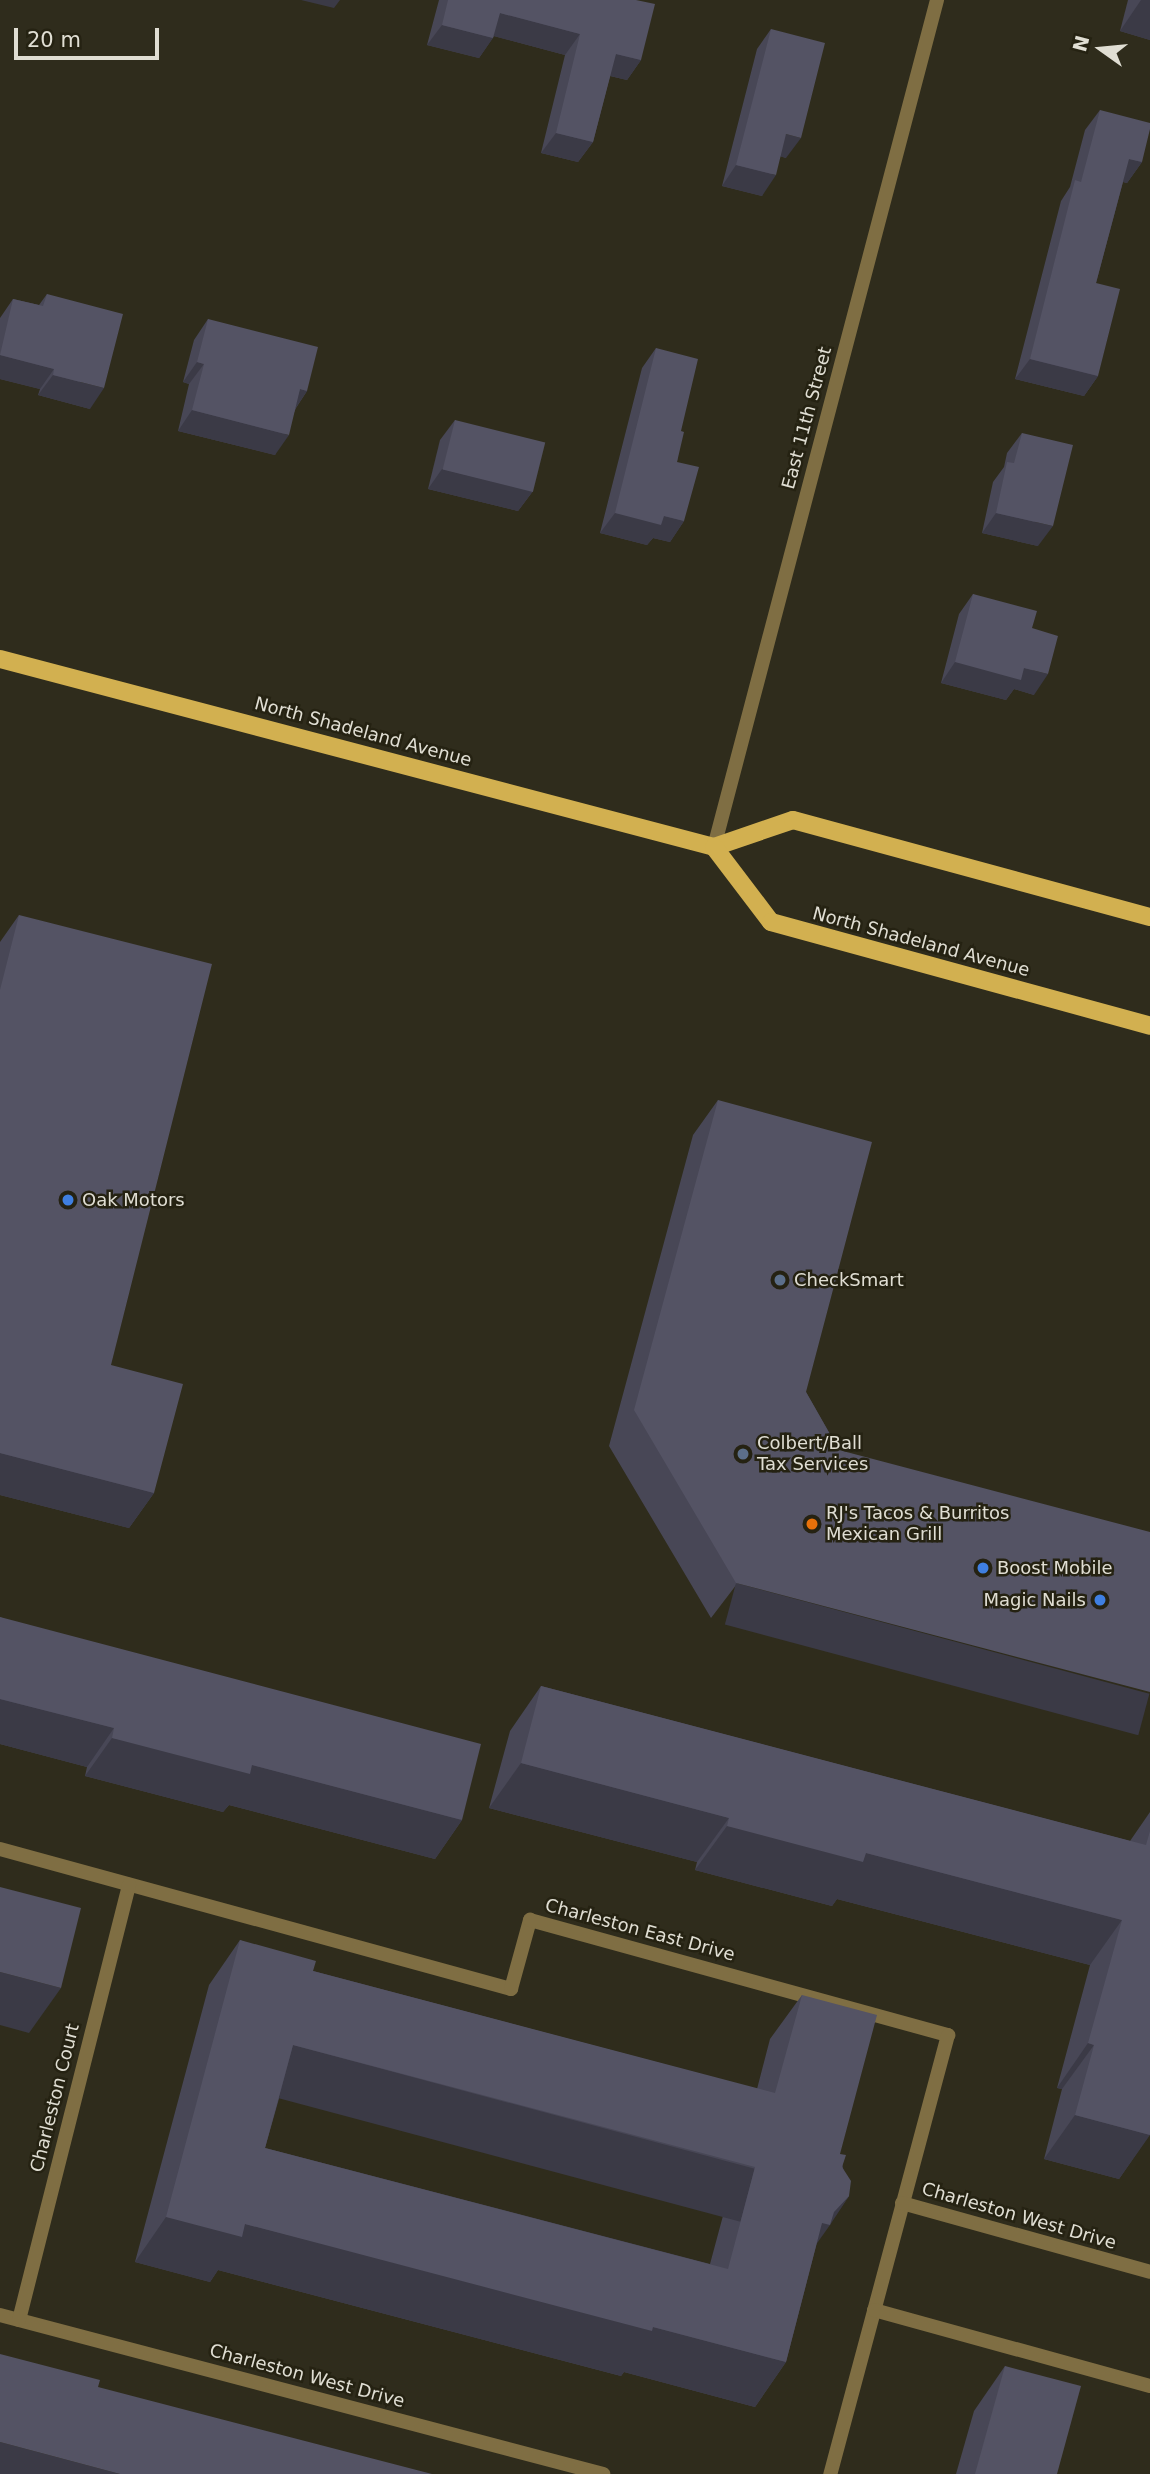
<!DOCTYPE html>
<html>
<head>
<meta charset="utf-8">
<style>
	body { margin:0 }
	#map { position:relative; width:1150px; height:2474px; overflow:hidden; background:#2f2c1c; font-family:"DejaVu Sans",sans-serif }
	div>[style] { position:absolute }
	[style*='--x'] { left:calc(var(--x)*1px); top:calc(var(--y)*1px); width:calc(var(--w)*1px); rotate:calc(var(--a)*1deg) }
	.minor>* { height:14px; margin:-7px; padding:0 7px; transform-origin:7px; border-radius:7px; background:#7f6e43 }
	.primary>* { height:18px; margin:-9px; padding:0 9px; transform-origin:9px; border-radius:9px; background:#d2b050 }
	.wall>* { inset:0; background:#484756 }
	.shaded-wall>* { inset:0; background:#3b3a46; transform-origin:0 0 }
	.building>* { inset:0; background:#545364; transform-origin:0 0 }
	.dots>* { width:19px; height:19px; translate:-50% -50%; box-sizing:border-box; border:4px solid #252212; border-radius:50% }
	span { translate:-50% -50%; white-space:nowrap; text-align:center; line-height:1.15; -webkit-text-stroke:5px #252212; paint-order:stroke }
	.street-label { font-size:18px; color:#e0ded3 }
	.poi-label { font-size:18px; color:#e0ded3 }
	.left { translate:0 -50%; text-align:left }
	.right { translate:-100% -50%; text-align:right }
	.north { position:absolute; left:1066px; top:14px; width:70px; height:70px; -webkit-text-stroke:5px #252212; paint-order:stroke; rotate:285deg; font-size:19px; font-weight:700; line-height:28px; text-align:center; color:#e0ded3 }
	.north::after { content:''; display:block; margin:auto; width:24px; height:32px; background:#e0ded3; clip-path:polygon(50% 0,100% 100%,50% 72%,0 100%) }
	.scale { position:absolute; left:14px; top:28px; width:145px; height:32px; box-sizing:border-box; border:4px solid #e0ded3; border-top:0; padding-left:9px; font-size:21px; line-height:24px; white-space:nowrap; color:#e0ded3; -webkit-text-stroke:5px #252212; paint-order:stroke }
</style>
</head>
<body>
<div id="map">
	<div class="minor">
		<i style="--x:714;--y:847;--w:876;--a:-75.25"></i>
		<i style="--x:0;--y:1849;--w:530;--a:15.32"></i>
		<i style="--x:511;--y:1989;--w:72;--a:-74.6"></i>
		<i style="--x:530;--y:1920;--w:434;--a:15.4"></i>
		<i style="--x:948;--y:2035;--w:455;--a:105"></i>
		<i style="--x:902;--y:2203;--w:257;--a:15.5"></i>
		<i style="--x:874;--y:2310;--w:286;--a:15.4"></i>
		<i style="--x:0;--y:2315;--w:624;--a:14.77"></i>
		<i style="--x:19;--y:2320;--w:449;--a:-75.8"></i>
	</div>
	<div class="primary">
		<i style="--x:0;--y:659;--w:738;--a:14.75"></i>
		<i style="--x:714;--y:847;--w:83;--a:-18.9"></i>
		<i style="--x:793;--y:820;--w:370;--a:15.2"></i>
		<i style="--x:714;--y:847;--w:94;--a:52.8"></i>
		<i style="--x:771;--y:922;--w:393;--a:15.3"></i>
	</div>
	<div class="wall">
		<i style="clip-path:polygon(439px 0,636px 0,641px 60px,627px 80px,610px 76px,593px 142px,578px 162px,541px 153px,565px 55px,494px 36px,479px 58px,427px 45px)"></i>
		<i style="clip-path:polygon(1128px 0,1150px 0,1150px 40px,1120px 31px)"></i>
		<i style="clip-path:polygon(771px 29px,786px 158px,780px 156px,762px 196px,722px 186px,757px 49px)"></i>
		<i style="clip-path:polygon(1100px 110px,1142px 162px,1127px 183px,1123px 182px,1096px 283px,1098px 376px,1084px 396px,1015px 379px,1061px 201px,1070px 187px,1085px 130px)"></i>
		<i style="clip-path:polygon(47px 294px,90px 409px,38px 395px,40px 389px,0 379px,0 318px,13px 299px,39px 305px)"></i>
		<i style="clip-path:polygon(208px 319px,307px 391px,296px 408px,275px 455px,178px 431px,189px 384px,183px 382px,194px 340px)"></i>
		<i style="clip-path:polygon(656px 348px,681px 431px,677px 462px,684px 521px,670px 542px,653px 538px,647px 545px,600px 533px,642px 368px)"></i>
		<i style="clip-path:polygon(455px 420px,533px 491px,518px 511px,428px 489px,440px 440px)"></i>
		<i style="clip-path:polygon(1022px 433px,1038px 546px,982px 533px,993px 482px,1004px 467px,1007px 453px)"></i>
		<i style="clip-path:polygon(973px 594px,1032px 628px,1034px 695px,1014px 689px,1006px 700px,941px 683px,959px 614px)"></i>
		<i style="clip-path:polygon(19px 915px,111px 1365px,154px 1493px,129px 1528px,0 1495px,0 942px)"></i>
		<i style="clip-path:polygon(718px 1100px,806px 1392px,839px 1450px,711px 1618px,609px 1446px,693px 1135px)"></i>
		<i style="clip-path:polygon(0 1617px,462px 1820px,435px 1859px,229px 1805px,223px 1812px,85px 1776px,87px 1767px,0 1744px)"></i>
		<i style="clip-path:polygon(541px 1686px,1130px 1841px,1150px 1812px,1150px 2134px,1119px 2179px,1044px 2159px,1062px 2089px,1057px 2088px,1090px 1965px,837px 1899px,832px 1906px,695px 1870px,697px 1862px,489px 1808px,510px 1731px)"></i>
		<i style="clip-path:polygon(evenodd,240px 1940px,313px 1971px,757px 2089px,770px 2039px,802px 1995px,840px 2154px,849px 2196px,817px 2242px,786px 2362px,755px 2407px,624px 2372px,621px 2376px,218px 2270px,210px 2282px,135px 2262px,209px 1985px,240px 1940px,280px 2095px,724px 2212px,710px 2264px,265px 2148px,280px 2095px)"></i>
		<i style="clip-path:polygon(1005px 2366px,1057px 2474px,956px 2474px,974px 2411px)"></i>
	</div>
	<div class="shaded-wall">
		<i style="clip-path:polygon(301px 0,340px 0,334px 8px)"></i>
		<i style="clip-path:polygon(1141px 0,1150px 0,1150px 40px,1120px 31px)"></i>
		<i style="clip-path:polygon(500px 13px,580px 34px,565px 55px,486px 34px)"></i>
		<i style="clip-path:polygon(442px 25px,493px 38px,479px 58px,427px 45px)"></i>
		<i style="clip-path:polygon(616px 54px,641px 60px,627px 80px,602px 74px)"></i>
		<i style="clip-path:polygon(556px 133px,593px 142px,578px 162px,541px 153px)"></i>
		<i style="clip-path:polygon(786px 134px,801px 138px,786px 158px,772px 154px)"></i>
		<i style="clip-path:polygon(1129px 159px,1142px 162px,1127px 183px,1115px 180px)"></i>
		<i style="clip-path:polygon(736px 165px,776px 175px,762px 196px,722px 186px)"></i>
		<i style="clip-path:polygon(0 355px,54px 369px,40px 389px,0 379px)"></i>
		<i style="clip-path:polygon(1030px 359px,1098px 376px,1084px 396px,1015px 379px)"></i>
		<i style="clip-path:polygon(197px 362px,204px 364px,189px 384px,183px 382px)"></i>
		<i style="clip-path:polygon(53px 375px,104px 388px,90px 409px,38px 395px)"></i>
		<i style="clip-path:polygon(300px 389px,307px 391px,293px 412px)"></i>
		<i style="clip-path:polygon(192px 410px,289px 435px,275px 455px,178px 431px)"></i>
		<i style="clip-path:polygon(442px 469px,533px 491px,518px 511px,428px 489px)"></i>
		<i style="clip-path:polygon(615px 513px,664px 516px,684px 521px,670px 542px,653px 538px,647px 545px,600px 533px)"></i>
		<i style="clip-path:polygon(996px 513px,1053px 526px,1038px 546px,982px 533px)"></i>
		<i style="clip-path:polygon(955px 662px,1024px 668px,1048px 674px,1034px 695px,1014px 689px,1006px 700px,941px 683px)"></i>
		<i style="clip-path:polygon(0 1453px,154px 1493px,129px 1528px,0 1495px)"></i>
		<i style="left:736px;top:1583px;width:428px;height:43px;rotate:15deg"></i>
		<i style="clip-path:polygon(0 1699px,114px 1728px,87px 1767px,0 1744px)"></i>
		<i style="clip-path:polygon(112px 1738px,252px 1765px,462px 1820px,435px 1859px,229px 1805px,223px 1812px,85px 1776px)"></i>
		<i style="clip-path:polygon(521px 1763px,729px 1818px,697px 1862px,489px 1808px)"></i>
		<i style="clip-path:polygon(727px 1826px,866px 1853px,1122px 1920px,1090px 1965px,837px 1899px,832px 1906px,695px 1870px)"></i>
		<i style="clip-path:polygon(0 1972px,61px 1988px,29px 2033px,0 2025px)"></i>
		<i style="clip-path:polygon(1088px 2043px,1094px 2045px,1062px 2089px,1057px 2088px)"></i>
		<i style="left:293px;top:2045px;width:478px;height:55px;rotate:15deg"></i>
		<i style="clip-path:polygon(1075px 2115px,1150px 2135px,1119px 2179px,1044px 2159px)"></i>
		<i style="clip-path:polygon(849px 2196px,830px 2225px,798px 2270px,822px 2223px)"></i>
		<i style="clip-path:polygon(166px 2217px,245px 2224px,653px 2327px,786px 2362px,755px 2407px,624px 2372px,621px 2376px,218px 2270px,210px 2282px,135px 2262px)"></i>
		<i style="clip-path:polygon(0 2442px,120px 2474px,0 2474px)"></i>
	</div>
	<div class="building">
		<i style="clip-path:polygon(448px 0,636px 0,655px 4px,641px 60px,616px 54px,593px 142px,556px 133px,580px 34px,500px 13px,493px 38px,442px 25px)"></i>
		<i style="clip-path:polygon(771px 29px,825px 43px,801px 138px,786px 134px,776px 175px,736px 165px)"></i>
		<i style="clip-path:polygon(1100px 110px,1150px 123px,1150px 129px,1142px 162px,1129px 159px,1096px 283px,1120px 289px,1098px 376px,1030px 359px,1075px 180px,1081px 182px)"></i>
		<i style="clip-path:polygon(47px 294px,123px 314px,104px 388px,53px 375px,54px 369px,0 355px,13px 299px,43px 306px)"></i>
		<i style="clip-path:polygon(208px 319px,318px 347px,307px 391px,300px 389px,289px 435px,192px 410px,204px 364px,197px 362px)"></i>
		<i style="clip-path:polygon(656px 348px,698px 359px,681px 431px,684px 432px,677px 462px,699px 467px,684px 521px,664px 516px,661px 525px,615px 513px)"></i>
		<i style="left:455px;top:420px;width:93px;height:51px;rotate:14deg"></i>
		<i style="clip-path:polygon(1022px 433px,1073px 445px,1053px 526px,996px 513px,1007px 462px,1014px 463px)"></i>
		<i style="clip-path:polygon(973px 594px,1037px 611px,1032px 628px,1058px 636px,1048px 674px,1024px 668px,1021px 680px,955px 662px)"></i>
		<i style="clip-path:polygon(19px 915px,212px 964px,111px 1365px,183px 1384px,154px 1493px,0 1453px,0 990px)"></i>
		<i style="clip-path:polygon(718px 1100px,872px 1142px,806px 1392px,839px 1450px,1150px 1532px,1150px 1692px,736px 1583px,634px 1410px)"></i>
		<i style="clip-path:polygon(0 1617px,481px 1744px,462px 1820px,252px 1765px,250px 1774px,112px 1738px,114px 1728px,0 1699px)"></i>
		<i style="clip-path:polygon(541px 1686px,1146px 1845px,1150px 1831px,1150px 2135px,1075px 2115px,1094px 2045px,1088px 2043px,1122px 1920px,866px 1853px,863px 1862px,727px 1826px,729px 1818px,521px 1763px)"></i>
		<i style="clip-path:polygon(0 1887px,81px 1908px,61px 1988px,0 1972px)"></i>
		<i style="clip-path:polygon(evenodd,240px 1940px,316px 1961px,313px 1971px,775px 2093px,802px 1995px,877px 2015px,840px 2154px,846px 2155px,842px 2167px,851px 2181px,849px 2196px,834px 2212px,830px 2225px,822px 2223px,786px 2362px,653px 2327px,652px 2331px,245px 2224px,242px 2237px,166px 2217px,240px 1940px,293px 2045px,755px 2167px,728px 2269px,265px 2148px,293px 2045px)"></i>
		<i style="clip-path:polygon(0 2354px,100px 2380px,98px 2387px,432px 2474px,120px 2474px,0 2442px)"></i>
		<i style="clip-path:polygon(1005px 2366px,1081px 2386px,1057px 2474px,975px 2474px)"></i>
	</div>
	<div class="dots">
		<i style="left:68px;top:1200px;background:#3f7fe0"></i>
		<i style="left:780px;top:1280px;background:#5c6f8a"></i>
		<i style="left:743px;top:1454px;background:#5c6f8a"></i>
		<i style="left:812px;top:1524px;background:#e8710a"></i>
		<i style="left:983px;top:1568px;background:#3f7fe0"></i>
		<i style="left:1100px;top:1600px;background:#3f7fe0"></i>
	</div>
	<div class="street-label">
		<span style="left:807px;top:418px;rotate:-75deg">East 11th Street</span>
		<span style="left:363px;top:732px;rotate:15deg">North Shadeland Avenue</span>
		<span style="left:921px;top:942px;rotate:15deg">North Shadeland Avenue</span>
		<span style="left:640px;top:1930px;rotate:15deg">Charleston East Drive</span>
		<span style="left:55px;top:2098px;rotate:-76deg">Charleston Court</span>
		<span style="left:1019px;top:2216px;rotate:16deg">Charleston West Drive</span>
		<span style="left:307px;top:2376px;rotate:15deg">Charleston West Drive</span>
	</div>
	<div class="poi-label">
		<span class="left" style="left:82px;top:1200px">Oak Motors</span>
		<span class="left" style="left:794px;top:1280px">CheckSmart</span>
		<span class="left" style="left:757px;top:1454px">Colbert/Ball<br>Tax Services</span>
		<span class="left" style="left:826px;top:1524px">RJ's Tacos &amp; Burritos<br>Mexican Grill</span>
		<span class="left" style="left:997px;top:1568px">Boost Mobile</span>
		<span class="right" style="left:1086px;top:1600px">Magic Nails</span>
	</div>
	<div class="north">N</div>
	<div class="scale">20 m</div>
</div>
</body>
</html>
